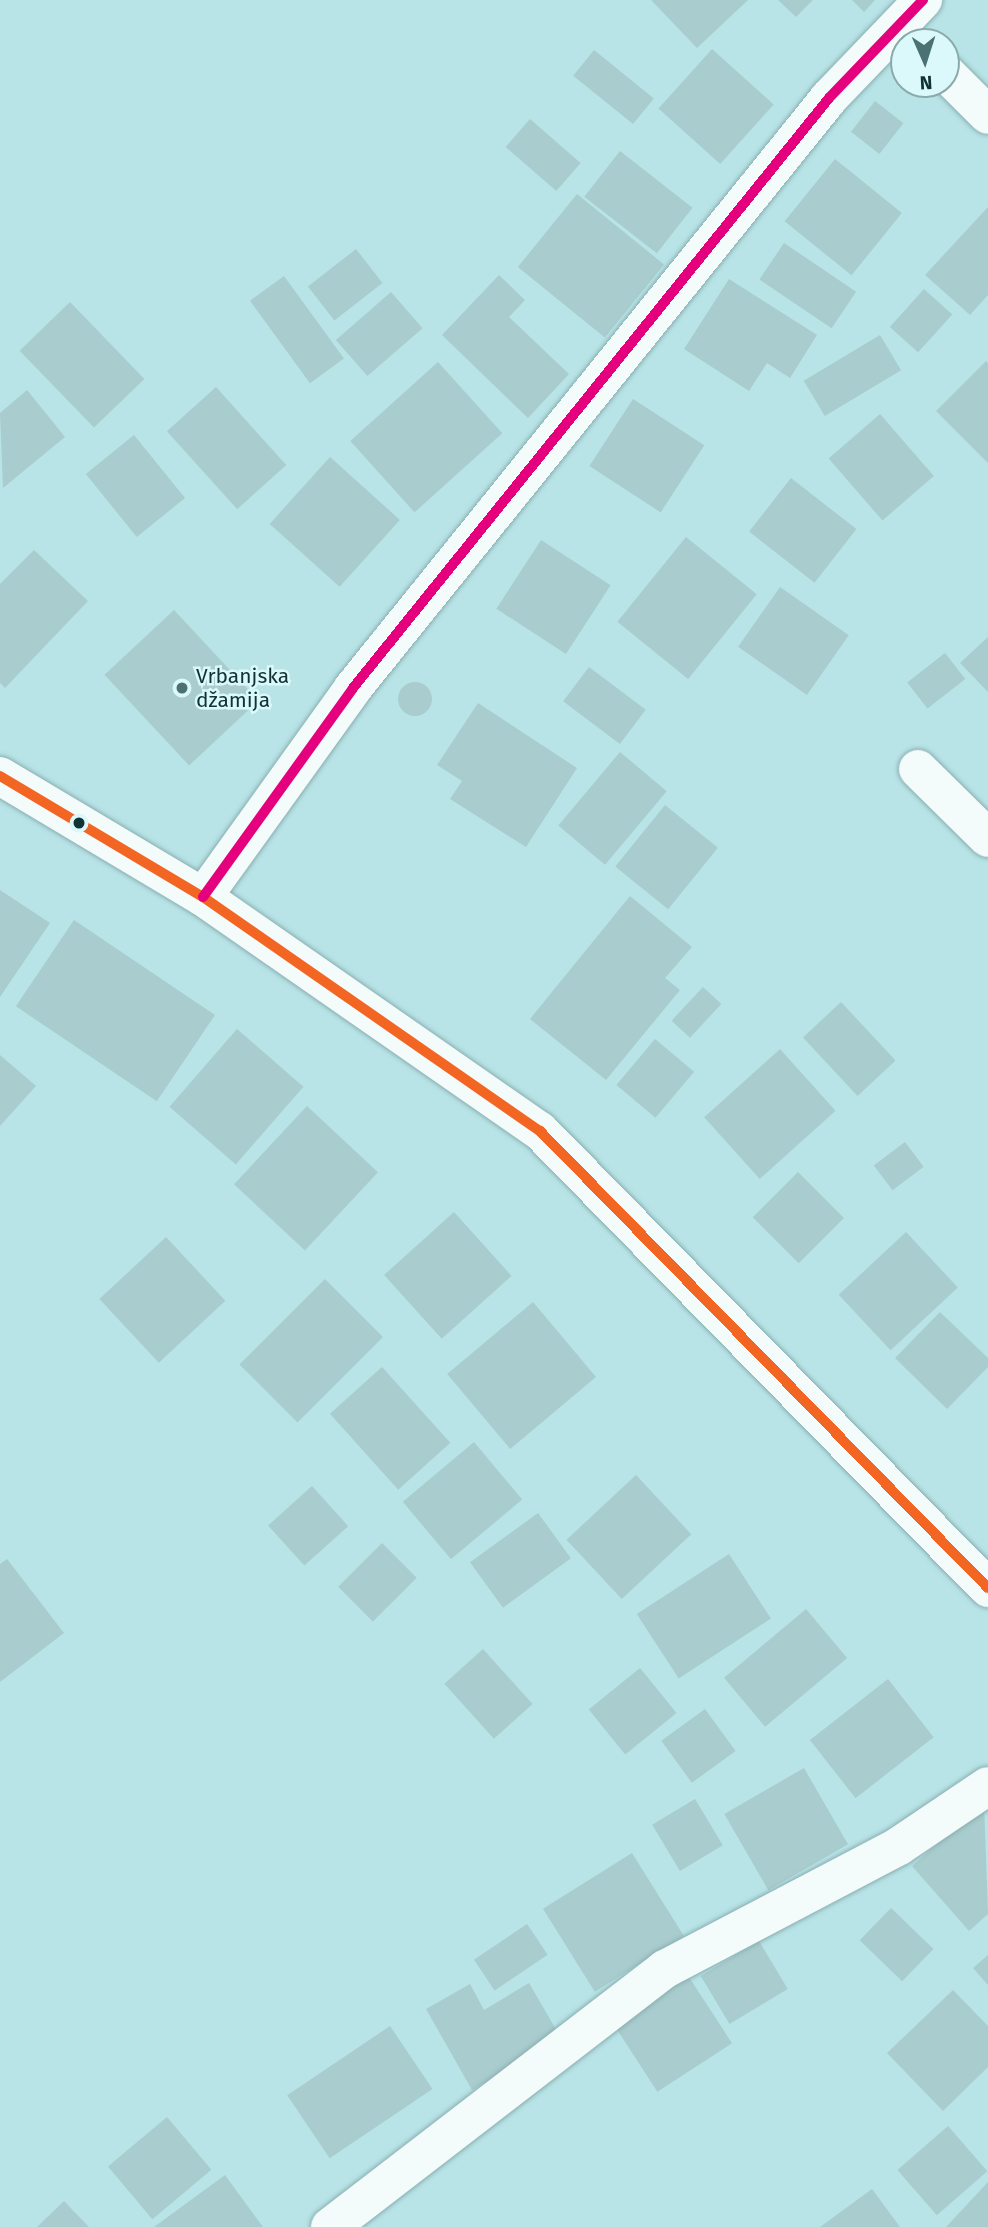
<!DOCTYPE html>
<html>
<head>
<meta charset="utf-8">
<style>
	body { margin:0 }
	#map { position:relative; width:988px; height:2227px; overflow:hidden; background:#b8e4e7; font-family:"Fira Sans",sans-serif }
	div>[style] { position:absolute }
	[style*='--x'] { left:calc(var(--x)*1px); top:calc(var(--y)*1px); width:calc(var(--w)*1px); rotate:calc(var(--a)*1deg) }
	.building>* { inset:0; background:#a9ccce; transform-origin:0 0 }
	.round { border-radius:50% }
	.roads { filter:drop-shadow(0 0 2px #8aaeb0) drop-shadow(0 0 2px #8aaeb0) }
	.minor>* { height:38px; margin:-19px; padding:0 19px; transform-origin:19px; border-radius:19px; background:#f4fbfb }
	.major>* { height:38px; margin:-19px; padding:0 19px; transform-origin:19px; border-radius:19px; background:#f4fbfb }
	.bus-1>* { height:10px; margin:-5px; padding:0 5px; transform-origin:5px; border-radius:5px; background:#f26522 }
	.bus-2>* { height:10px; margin:-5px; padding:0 5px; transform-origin:5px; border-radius:5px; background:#e5007d }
	.dots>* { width:19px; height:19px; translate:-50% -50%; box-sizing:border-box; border:4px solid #dbf9fb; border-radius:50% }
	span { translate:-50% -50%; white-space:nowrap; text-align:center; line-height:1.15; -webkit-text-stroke:5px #dbf9fb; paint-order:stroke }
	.poi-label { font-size:21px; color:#103335 }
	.left { translate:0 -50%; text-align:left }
	.north { position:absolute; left:890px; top:28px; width:70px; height:70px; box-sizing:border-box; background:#dbf9fb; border:2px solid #8aaaac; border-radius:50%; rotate:177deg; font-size:19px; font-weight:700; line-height:28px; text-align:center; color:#103335 }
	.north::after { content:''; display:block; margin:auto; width:24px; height:32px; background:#4b7173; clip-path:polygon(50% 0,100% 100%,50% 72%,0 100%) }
</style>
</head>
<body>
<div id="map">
	<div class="building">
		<i style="clip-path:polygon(651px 0,748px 0,697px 48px)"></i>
		<i style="clip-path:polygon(778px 0,813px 0,796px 17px)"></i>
		<i style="clip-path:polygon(852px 0,875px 0,864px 12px)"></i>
		<i style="left:712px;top:49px;width:83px;height:80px;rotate:42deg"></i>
		<i style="left:594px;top:50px;width:77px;height:33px;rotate:39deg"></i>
		<i style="left:875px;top:101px;width:36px;height:39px;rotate:38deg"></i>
		<i style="left:530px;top:119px;width:67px;height:37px;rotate:41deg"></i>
		<i style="left:620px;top:151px;width:92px;height:58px;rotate:38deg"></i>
		<i style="left:835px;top:159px;width:86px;height:80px;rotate:39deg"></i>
		<i style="left:577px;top:194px;width:112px;height:94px;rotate:39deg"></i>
		<i style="clip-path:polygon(988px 207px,988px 295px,970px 315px,925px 275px)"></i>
		<i style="left:784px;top:243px;width:87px;height:44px;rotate:34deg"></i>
		<i style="left:356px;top:249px;width:43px;height:61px;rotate:52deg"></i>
		<i style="clip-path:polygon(499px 275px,525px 300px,509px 317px,569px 374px,528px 418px,442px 335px)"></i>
		<i style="left:284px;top:276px;width:102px;height:42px;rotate:54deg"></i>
		<i style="clip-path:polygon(729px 279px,817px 335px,790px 378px,767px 363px,749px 391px,684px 349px)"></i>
		<i style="left:924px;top:289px;width:38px;height:51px;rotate:42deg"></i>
		<i style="left:391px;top:292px;width:48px;height:73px;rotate:49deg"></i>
		<i style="left:70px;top:302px;width:107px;height:70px;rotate:46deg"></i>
		<i style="left:880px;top:335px;width:41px;height:89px;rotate:59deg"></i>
		<i style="clip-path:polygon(986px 361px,988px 363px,988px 463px,936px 411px)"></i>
		<i style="left:438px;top:362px;width:96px;height:118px;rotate:48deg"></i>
		<i style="left:216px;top:387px;width:105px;height:66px;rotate:48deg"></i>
		<i style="clip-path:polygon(27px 390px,65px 437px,3px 488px,0 413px)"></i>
		<i style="left:633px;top:399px;width:85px;height:80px;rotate:33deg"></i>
		<i style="left:880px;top:414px;width:82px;height:68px;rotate:49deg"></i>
		<i style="left:134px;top:435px;width:81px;height:62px;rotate:51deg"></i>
		<i style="left:330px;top:457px;width:94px;height:90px;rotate:42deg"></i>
		<i style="left:791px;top:478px;width:83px;height:68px;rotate:38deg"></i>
		<i style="left:686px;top:537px;width:91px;height:109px;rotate:39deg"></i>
		<i style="left:541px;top:540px;width:83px;height:82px;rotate:33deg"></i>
		<i style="clip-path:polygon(34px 550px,88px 601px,5px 688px,0 683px,0 584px)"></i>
		<i style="left:780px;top:587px;width:84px;height:73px;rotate:35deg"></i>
		<i style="left:174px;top:610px;width:124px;height:95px;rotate:47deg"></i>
		<i style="clip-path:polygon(988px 637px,988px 692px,960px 663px)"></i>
		<i style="left:945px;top:653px;width:33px;height:48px;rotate:52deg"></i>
		<i style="left:589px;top:667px;width:71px;height:43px;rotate:37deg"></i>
		<i class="round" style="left:398px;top:682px;width:34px;height:34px"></i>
		<i style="clip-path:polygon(478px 703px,577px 768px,526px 847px,450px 799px,462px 781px,437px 765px)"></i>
		<i style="left:620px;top:752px;width:61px;height:96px;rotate:40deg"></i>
		<i style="left:665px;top:805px;width:68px;height:79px;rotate:39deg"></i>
		<i style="clip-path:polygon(0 890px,50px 923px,0 997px)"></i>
		<i style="clip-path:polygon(630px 896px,692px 947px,665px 978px,680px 990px,606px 1080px,530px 1019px)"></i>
		<i style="left:74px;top:920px;width:170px;height:104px;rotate:34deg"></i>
		<i style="left:703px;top:987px;width:25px;height:46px;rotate:43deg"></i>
		<i style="left:841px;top:1002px;width:80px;height:52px;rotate:47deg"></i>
		<i style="left:237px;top:1029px;width:88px;height:103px;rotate:41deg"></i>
		<i style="left:655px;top:1039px;width:51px;height:60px;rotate:40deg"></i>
		<i style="left:780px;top:1049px;width:83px;height:102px;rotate:48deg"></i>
		<i style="clip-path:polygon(0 1055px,36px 1086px,0 1126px)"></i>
		<i style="left:307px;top:1106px;width:97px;height:107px;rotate:43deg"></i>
		<i style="left:905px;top:1142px;width:31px;height:39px;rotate:53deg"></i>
		<i style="left:798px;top:1172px;width:65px;height:64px;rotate:45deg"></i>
		<i style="left:454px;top:1212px;width:86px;height:94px;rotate:48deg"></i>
		<i style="left:906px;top:1232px;width:76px;height:92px;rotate:47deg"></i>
		<i style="left:166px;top:1237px;width:87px;height:91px;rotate:47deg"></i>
		<i style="left:325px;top:1279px;width:82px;height:121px;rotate:45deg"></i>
		<i style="left:533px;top:1302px;width:98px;height:112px;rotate:50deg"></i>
		<i style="clip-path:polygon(940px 1312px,988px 1358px,988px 1367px,947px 1409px,895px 1358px)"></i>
		<i style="left:382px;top:1367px;width:102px;height:70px;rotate:48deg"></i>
		<i style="left:474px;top:1442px;width:75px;height:93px;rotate:50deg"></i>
		<i style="left:636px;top:1475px;width:81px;height:95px;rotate:47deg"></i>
		<i style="left:312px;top:1486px;width:54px;height:59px;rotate:48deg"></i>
		<i style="left:538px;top:1513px;width:56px;height:84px;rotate:54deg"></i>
		<i style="left:382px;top:1543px;width:49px;height:62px;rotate:45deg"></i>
		<i style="left:729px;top:1554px;width:77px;height:110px;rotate:57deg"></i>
		<i style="clip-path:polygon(7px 1559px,64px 1633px,0 1682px,0 1564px)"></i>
		<i style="left:806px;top:1609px;width:64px;height:107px;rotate:50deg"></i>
		<i style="left:483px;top:1649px;width:74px;height:52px;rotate:48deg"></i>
		<i style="left:640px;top:1668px;width:58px;height:66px;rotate:51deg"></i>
		<i style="left:888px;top:1679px;width:74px;height:99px;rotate:52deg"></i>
		<i style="left:705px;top:1709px;width:52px;height:54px;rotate:54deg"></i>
		<i style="left:804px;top:1768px;width:88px;height:92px;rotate:60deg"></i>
		<i style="left:695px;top:1799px;width:54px;height:50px;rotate:59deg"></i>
		<i style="clip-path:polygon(984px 1803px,988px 1914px,969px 1931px,912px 1866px)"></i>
		<i style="left:632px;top:1853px;width:98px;height:105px;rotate:58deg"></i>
		<i style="left:891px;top:1908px;width:59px;height:45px;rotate:44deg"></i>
		<i style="left:527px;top:1924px;width:37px;height:64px;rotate:56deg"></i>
		<i style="left:759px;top:1941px;width:56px;height:68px;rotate:59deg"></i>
		<i style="clip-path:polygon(988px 1955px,988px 1985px,973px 1968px)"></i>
		<i style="left:689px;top:1977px;width:79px;height:89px;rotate:57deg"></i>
		<i style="clip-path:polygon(529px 1983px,561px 2038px,472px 2090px,426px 2009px,470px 1984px,484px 2010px)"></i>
		<i style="clip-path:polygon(953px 1990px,988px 2026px,988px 2067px,943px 2111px,887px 2053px)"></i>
		<i style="left:390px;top:2026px;width:76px;height:124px;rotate:56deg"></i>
		<i style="left:167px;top:2117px;width:69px;height:77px;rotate:50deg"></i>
		<i style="left:948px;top:2126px;width:60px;height:67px;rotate:49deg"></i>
		<i style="clip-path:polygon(225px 2175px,263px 2227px,154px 2227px)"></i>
		<i style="clip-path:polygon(988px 2182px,988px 2227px,946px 2227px)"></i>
		<i style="clip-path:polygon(872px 2189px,900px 2227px,820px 2227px)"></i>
		<i style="clip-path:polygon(64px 2201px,89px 2227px,37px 2227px)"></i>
	</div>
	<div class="roads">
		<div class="minor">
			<i style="--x:946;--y:73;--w:59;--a:45"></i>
			<i style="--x:918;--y:769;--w:98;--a:44.6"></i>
			<i style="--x:203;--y:897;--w:257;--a:-54.3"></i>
			<i style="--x:353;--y:688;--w:758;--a:-51.1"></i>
			<i style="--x:829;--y:98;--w:136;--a:-46.2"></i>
			<i style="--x:330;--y:2227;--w:423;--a:-37.6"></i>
			<i style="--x:665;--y:1969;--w:264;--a:-27.7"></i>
			<i style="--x:899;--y:1846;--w:107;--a:-34"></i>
		</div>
		<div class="major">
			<i style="--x:0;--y:776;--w:236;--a:30.8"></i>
			<i style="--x:203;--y:897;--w:410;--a:34.8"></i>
			<i style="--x:540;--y:1131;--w:640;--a:45.57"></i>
		</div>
	</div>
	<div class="bus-1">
		<i style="--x:0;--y:776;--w:236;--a:30.8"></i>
		<i style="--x:203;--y:897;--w:410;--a:34.8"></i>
		<i style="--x:540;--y:1131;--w:640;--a:45.57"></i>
	</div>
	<div class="bus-2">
		<i style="--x:203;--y:897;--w:257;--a:-54.3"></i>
		<i style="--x:353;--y:688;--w:758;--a:-51.1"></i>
		<i style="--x:829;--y:98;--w:136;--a:-46.2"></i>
	</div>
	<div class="dots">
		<i style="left:182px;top:688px;background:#4b7173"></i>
		<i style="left:79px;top:823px;background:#103335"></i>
	</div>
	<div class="poi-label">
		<span class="left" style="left:196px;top:688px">Vrbanjska<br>džamija</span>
	</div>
	<div class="north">N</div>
</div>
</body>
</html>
